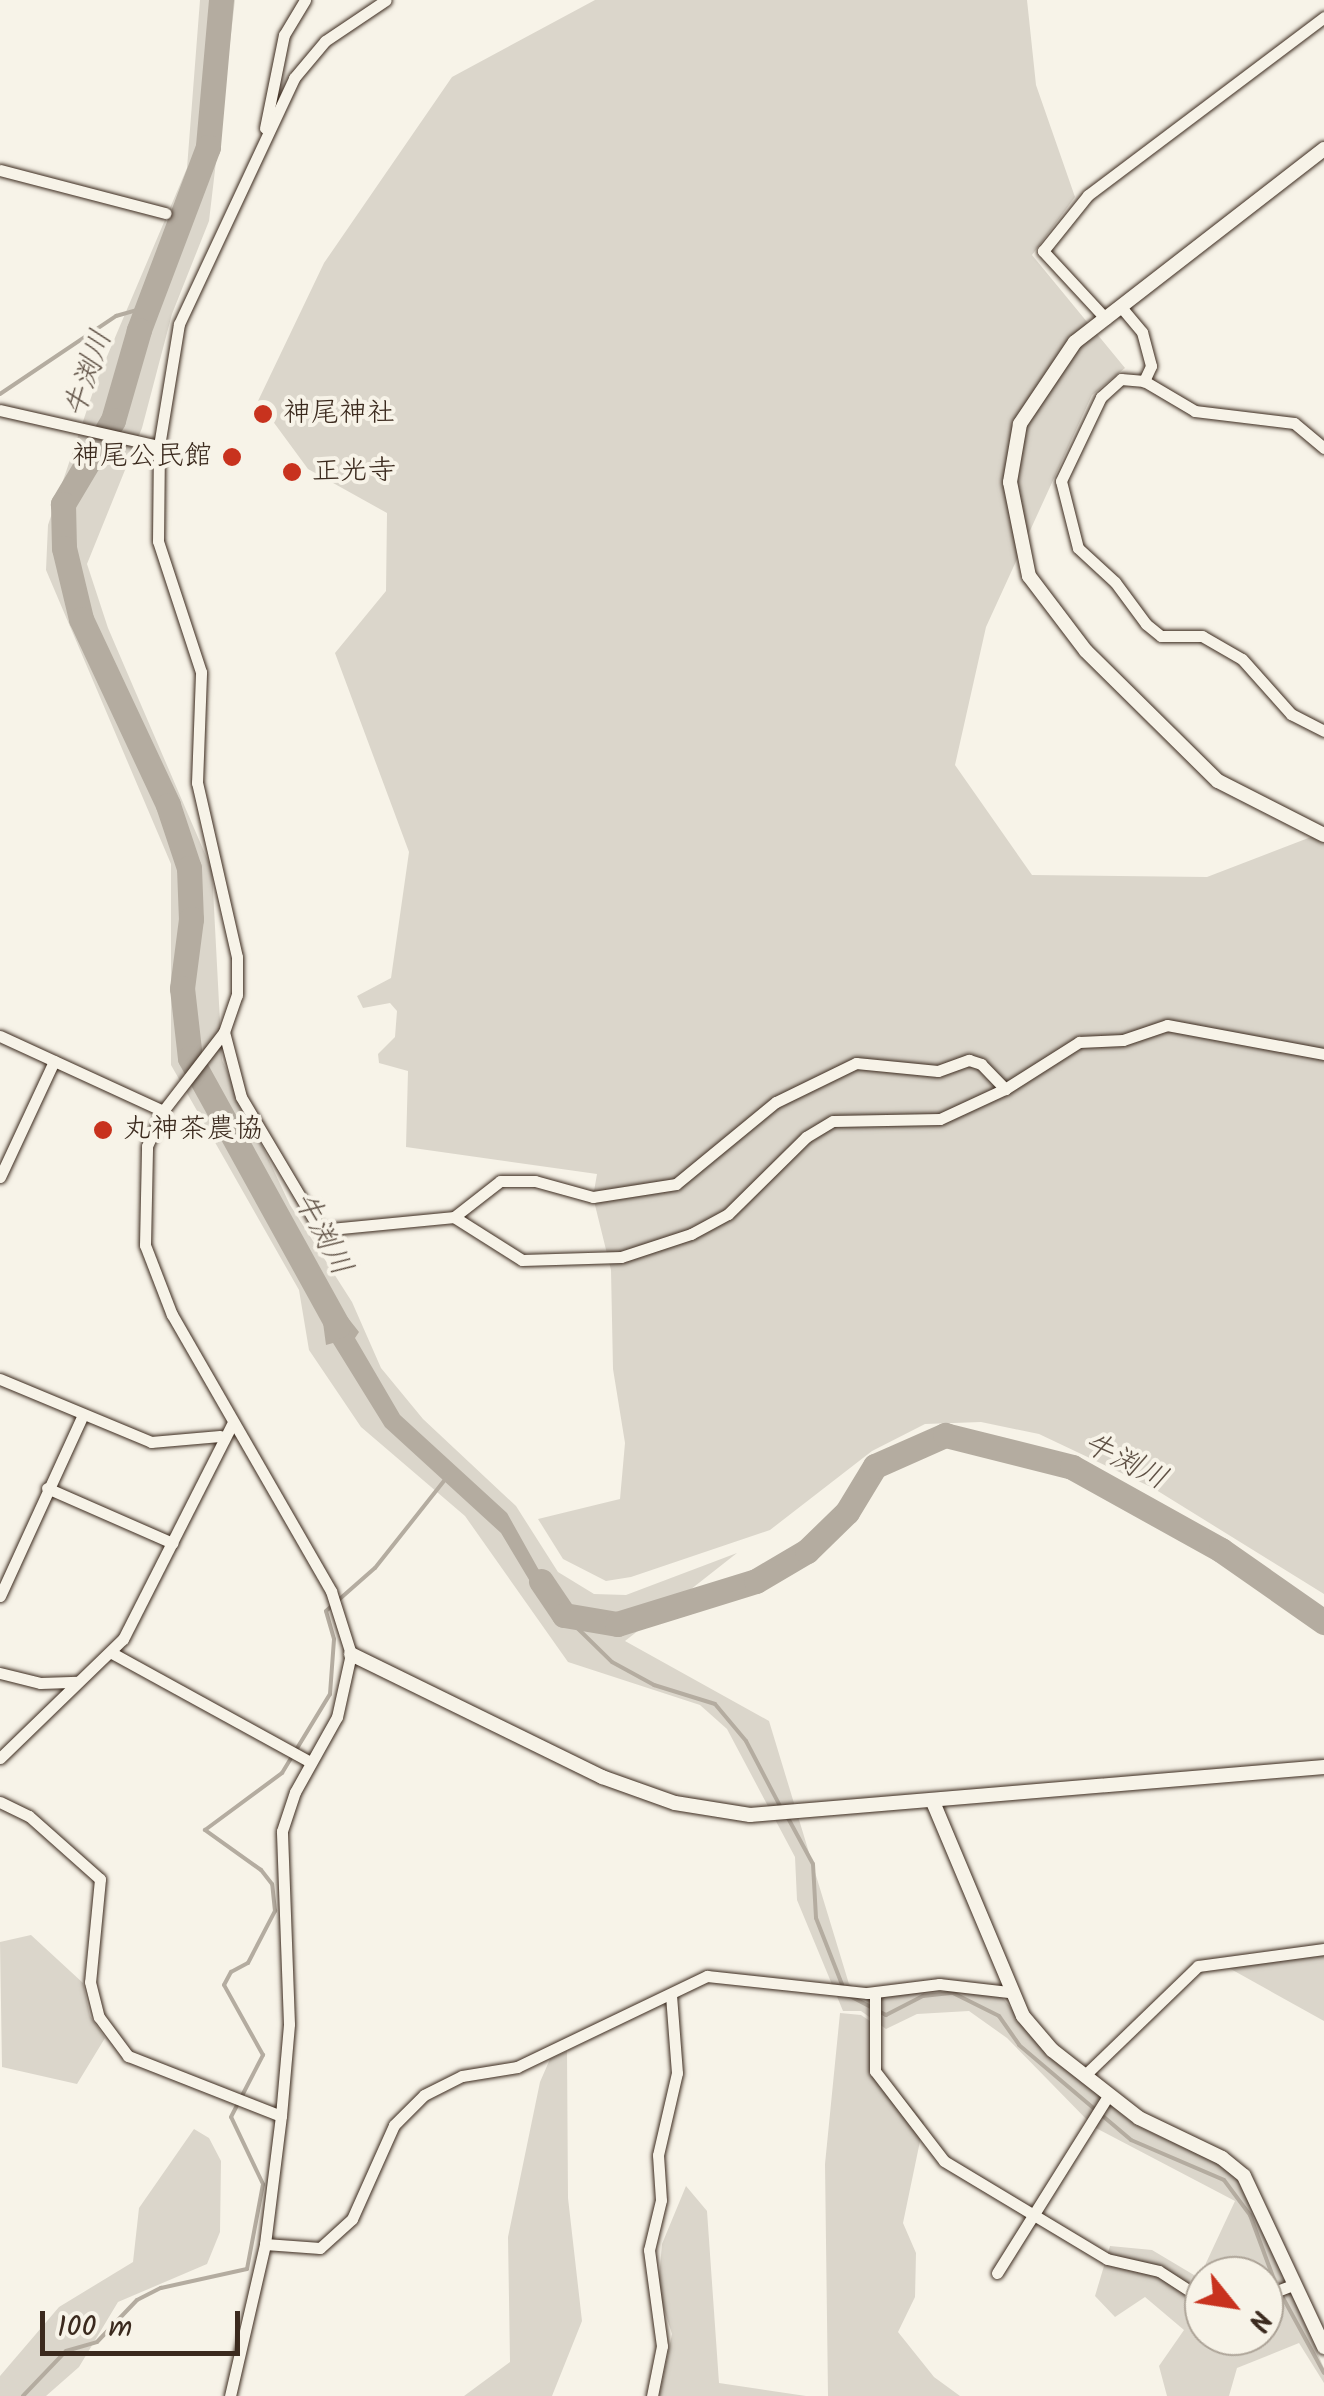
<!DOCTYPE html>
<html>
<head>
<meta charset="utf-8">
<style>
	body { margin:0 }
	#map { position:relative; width:1324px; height:2396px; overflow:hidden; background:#f7f3e8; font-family:Kalam,"Klee One",sans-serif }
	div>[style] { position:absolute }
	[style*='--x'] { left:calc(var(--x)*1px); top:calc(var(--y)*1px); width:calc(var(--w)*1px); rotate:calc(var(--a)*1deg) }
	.green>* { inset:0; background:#dbd6cb }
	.water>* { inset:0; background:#b4aca0 }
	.stream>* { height:4px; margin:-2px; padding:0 2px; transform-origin:2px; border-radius:2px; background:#b4aca0 }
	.river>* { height:25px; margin:-12.5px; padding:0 12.5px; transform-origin:12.5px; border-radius:12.5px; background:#b4aca0 }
	.roads { filter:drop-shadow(0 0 2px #3b2a1e) drop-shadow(0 0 2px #3b2a1e) }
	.minor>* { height:11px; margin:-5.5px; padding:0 5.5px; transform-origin:5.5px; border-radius:5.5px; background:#f7f3e8 }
	.tertiary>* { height:14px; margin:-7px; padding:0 7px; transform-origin:7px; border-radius:7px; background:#f7f3e8 }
	.dots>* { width:28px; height:28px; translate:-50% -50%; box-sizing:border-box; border:5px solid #f7f3e8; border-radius:50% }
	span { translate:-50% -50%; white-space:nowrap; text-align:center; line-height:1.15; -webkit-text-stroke:8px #f7f3e8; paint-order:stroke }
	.poi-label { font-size:28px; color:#3b2a1e }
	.left { translate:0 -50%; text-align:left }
	.right { translate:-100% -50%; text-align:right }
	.water-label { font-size:30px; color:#5f5145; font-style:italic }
	.north { position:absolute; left:1184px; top:2256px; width:100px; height:100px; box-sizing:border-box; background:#f7f3e8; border:2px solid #aca397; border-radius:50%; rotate:120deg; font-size:28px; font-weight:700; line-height:40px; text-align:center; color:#3b2a1e }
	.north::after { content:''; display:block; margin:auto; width:35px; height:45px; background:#c8321e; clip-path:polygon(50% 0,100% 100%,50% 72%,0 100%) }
	.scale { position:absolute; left:40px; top:2311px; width:200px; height:45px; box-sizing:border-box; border:5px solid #3b2a1e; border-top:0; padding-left:12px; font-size:30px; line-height:35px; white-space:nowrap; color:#3b2a1e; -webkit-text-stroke:8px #f7f3e8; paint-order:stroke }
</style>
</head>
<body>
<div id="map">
	<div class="green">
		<i style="clip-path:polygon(evenodd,200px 0,235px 0,209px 221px,172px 314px,142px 428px,87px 564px,108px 628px,212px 870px,222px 1060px,290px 1205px,352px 1302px,381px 1368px,423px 1419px,516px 1506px,558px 1572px,594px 1594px,626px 1595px,737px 1553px,625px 1641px,769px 1721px,849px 1984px,872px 1999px,942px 1987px,1002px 1997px,1047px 2053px,1135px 2125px,1229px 2168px,1241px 2179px,1324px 2368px,1324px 2383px,1299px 2343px,1237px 2368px,1229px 2396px,1167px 2396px,1159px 2366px,1184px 2330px,1145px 2297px,1115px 2317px,1095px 2296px,1110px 2246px,1152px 2250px,1199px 2278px,1235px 2201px,1094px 2127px,1007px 2038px,969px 2011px,917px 2014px,886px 2029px,861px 2011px,843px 2011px,797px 1900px,795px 1857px,727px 1729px,700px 1705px,568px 1662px,465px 1516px,361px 1427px,309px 1350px,299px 1290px,171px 1065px,171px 864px,46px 570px,48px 525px,97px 380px,187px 168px,200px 0,1204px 2276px,1264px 2276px,1264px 2336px,1204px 2336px,1204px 2276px)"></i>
		<i style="clip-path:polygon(595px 0,1027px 0,1036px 85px,1075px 197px,1032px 255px,1125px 368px,1092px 395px,986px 627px,955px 765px,1032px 875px,1207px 877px,1324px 832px,1324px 1594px,1153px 1488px,1039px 1434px,981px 1422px,925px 1424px,872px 1451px,770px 1530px,631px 1577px,606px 1581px,563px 1559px,538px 1519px,620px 1499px,625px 1443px,613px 1369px,611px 1270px,593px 1197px,597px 1174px,406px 1147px,408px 1071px,379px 1063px,378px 1054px,395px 1037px,397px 1011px,390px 1003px,363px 1008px,357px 996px,391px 978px,409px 852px,335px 653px,386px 591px,387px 513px,308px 469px,258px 401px,324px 263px,452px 77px)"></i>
		<i style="clip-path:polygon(31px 1935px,83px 1983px,90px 2016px,105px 2038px,77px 2084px,2px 2067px,0 1942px)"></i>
		<i style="clip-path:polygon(1324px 1953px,1324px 2021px,1220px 1963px)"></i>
		<i style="clip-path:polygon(840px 2013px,861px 2015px,879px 2027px,879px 2069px,924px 2122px,903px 2223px,916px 2253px,915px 2297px,898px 2332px,934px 2377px,960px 2396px,828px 2396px,825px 2164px)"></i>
		<i style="clip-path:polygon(567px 2051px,568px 2198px,582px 2321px,552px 2396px,464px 2396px,510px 2362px,508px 2237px,540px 2082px,550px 2059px)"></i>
		<i style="clip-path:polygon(194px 2129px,209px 2138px,221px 2161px,220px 2232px,207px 2264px,118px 2302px,79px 2367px,46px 2396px,0 2396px,0 2376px,59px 2307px,133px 2262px,139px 2208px)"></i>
		<i style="clip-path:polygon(686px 2186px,707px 2211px,719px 2383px,806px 2396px,659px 2396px,672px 2334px,658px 2290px,662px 2244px)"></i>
	</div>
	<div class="water">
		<i style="clip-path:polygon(320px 1300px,337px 1304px,359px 1332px,355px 1338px,400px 1415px,507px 1513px,564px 1615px,537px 1593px,501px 1533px,385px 1427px,333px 1343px,326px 1345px)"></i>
	</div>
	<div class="stream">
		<i style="--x:0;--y:394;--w:140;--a:-33.9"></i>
		<i style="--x:116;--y:316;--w:35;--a:-16"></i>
		<i style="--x:564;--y:1615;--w:67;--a:44.4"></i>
		<i style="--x:612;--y:1662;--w:48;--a:28.7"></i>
		<i style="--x:654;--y:1685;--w:64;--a:17.3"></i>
		<i style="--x:715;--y:1704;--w:48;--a:50"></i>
		<i style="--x:746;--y:1741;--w:73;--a:62.4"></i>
		<i style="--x:788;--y:1818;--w:52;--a:61.5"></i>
		<i style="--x:813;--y:1864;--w:54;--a:86.8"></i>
		<i style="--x:816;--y:1918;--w:74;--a:68.6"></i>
		<i style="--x:848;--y:1995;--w:43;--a:27.8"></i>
		<i style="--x:886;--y:2015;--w:42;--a:-27.2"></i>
		<i style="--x:923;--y:1996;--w:30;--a:-6"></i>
		<i style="--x:953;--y:1993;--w:51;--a:26.6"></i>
		<i style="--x:999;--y:2016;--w:35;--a:55"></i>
		<i style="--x:1019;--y:2045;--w:147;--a:40.3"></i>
		<i style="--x:1131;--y:2140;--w:101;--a:23.3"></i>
		<i style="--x:1224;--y:2180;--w:44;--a:53.4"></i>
		<i style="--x:1250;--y:2215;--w:75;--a:69.6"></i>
		<i style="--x:1276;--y:2285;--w:100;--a:61.4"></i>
		<i style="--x:23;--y:2396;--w:62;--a:-46.3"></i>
		<i style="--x:66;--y:2351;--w:32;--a:-16"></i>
		<i style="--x:97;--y:2342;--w:58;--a:-46.4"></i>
		<i style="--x:137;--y:2300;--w:27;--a:-27"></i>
		<i style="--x:161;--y:2288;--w:88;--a:-12.5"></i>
		<i style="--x:247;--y:2269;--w:86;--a:-79.3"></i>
		<i style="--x:263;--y:2184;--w:74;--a:-115.5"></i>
		<i style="--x:231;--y:2117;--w:70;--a:-62.7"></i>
		<i style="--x:263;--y:2055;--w:80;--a:-119.1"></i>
		<i style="--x:224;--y:1985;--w:15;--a:-62"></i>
		<i style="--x:231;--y:1972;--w:19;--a:-28"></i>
		<i style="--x:248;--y:1963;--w:59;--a:-62.6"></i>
		<i style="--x:275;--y:1911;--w:27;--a:-96"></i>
		<i style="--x:272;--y:1884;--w:18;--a:-128"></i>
		<i style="--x:261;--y:1870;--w:69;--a:-144.5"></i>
		<i style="--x:205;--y:1830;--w:96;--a:-36.5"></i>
		<i style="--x:282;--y:1773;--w:92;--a:-58.7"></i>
		<i style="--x:330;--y:1694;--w:55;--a:-85.8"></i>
		<i style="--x:334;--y:1639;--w:29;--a:-106"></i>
		<i style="--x:326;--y:1611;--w:65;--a:-41.3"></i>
		<i style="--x:375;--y:1568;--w:117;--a:-51.6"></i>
	</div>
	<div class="river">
		<i style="--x:221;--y:0;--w:148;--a:95.1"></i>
		<i style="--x:208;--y:147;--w:196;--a:110.7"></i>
		<i style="--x:139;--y:330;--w:94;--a:106.1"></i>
		<i style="--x:113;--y:420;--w:98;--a:120.8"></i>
		<i style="--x:63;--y:504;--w:44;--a:88.7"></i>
		<i style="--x:64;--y:548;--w:73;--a:76.5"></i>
		<i style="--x:81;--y:619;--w:205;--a:64.9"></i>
		<i style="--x:168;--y:805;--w:66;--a:71.6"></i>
		<i style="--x:189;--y:868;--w:51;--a:87.8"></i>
		<i style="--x:191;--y:919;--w:70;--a:97.4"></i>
		<i style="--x:182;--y:988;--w:70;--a:83.5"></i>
		<i style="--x:190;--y:1058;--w:306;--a:61.1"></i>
		<i style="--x:541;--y:1581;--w:41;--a:55.9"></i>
		<i style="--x:564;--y:1615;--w:54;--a:9.6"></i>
		<i style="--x:617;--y:1624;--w:145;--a:-17.2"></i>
		<i style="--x:756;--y:1581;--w:59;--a:-30.5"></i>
		<i style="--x:807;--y:1551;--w:56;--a:-44.3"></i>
		<i style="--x:847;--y:1512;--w:54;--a:-58.7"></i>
		<i style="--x:875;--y:1466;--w:77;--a:-23.9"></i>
		<i style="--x:945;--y:1435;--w:131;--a:14.1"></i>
		<i style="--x:1072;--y:1467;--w:171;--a:29.1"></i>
		<i style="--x:1221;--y:1550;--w:126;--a:35"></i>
	</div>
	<div class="roads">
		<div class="minor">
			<i style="--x:265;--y:128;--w:95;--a:-78.5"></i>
			<i style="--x:284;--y:35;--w:41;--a:-59"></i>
			<i style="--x:0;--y:170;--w:171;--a:14.6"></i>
			<i style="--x:1121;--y:307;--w:33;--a:50"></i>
			<i style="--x:1142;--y:332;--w:35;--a:75"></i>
			<i style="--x:1151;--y:366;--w:17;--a:115"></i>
			<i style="--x:1106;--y:319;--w:93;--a:-132.8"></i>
			<i style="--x:1043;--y:251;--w:72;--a:-51.2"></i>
			<i style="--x:1088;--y:195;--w:296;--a:-37"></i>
			<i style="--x:0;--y:410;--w:163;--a:12.8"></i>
			<i style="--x:1324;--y:448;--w:39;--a:-140"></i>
			<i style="--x:1294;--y:423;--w:100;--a:-173.1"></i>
			<i style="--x:1195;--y:411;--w:59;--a:-149.5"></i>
			<i style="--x:1144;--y:381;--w:23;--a:-175"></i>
			<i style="--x:1121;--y:379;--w:27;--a:138"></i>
			<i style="--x:1101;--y:397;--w:93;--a:115.5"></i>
			<i style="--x:1061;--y:481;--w:69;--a:75.8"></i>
			<i style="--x:1078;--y:548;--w:50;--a:42.6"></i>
			<i style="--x:1115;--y:582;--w:52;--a:53.6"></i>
			<i style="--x:1146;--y:624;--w:19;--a:39"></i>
			<i style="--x:1161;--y:636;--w:41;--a:0"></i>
			<i style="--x:1202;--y:636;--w:46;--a:29.9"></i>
			<i style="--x:1242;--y:659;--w:74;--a:48.3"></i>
			<i style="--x:1291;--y:714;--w:37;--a:27"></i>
			<i style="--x:224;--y:1032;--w:67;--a:75.3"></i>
			<i style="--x:241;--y:1097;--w:155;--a:59.3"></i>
			<i style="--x:320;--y:1230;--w:135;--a:-5.5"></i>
			<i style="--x:454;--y:1217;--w:58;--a:-38"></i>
			<i style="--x:500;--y:1181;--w:35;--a:0"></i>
			<i style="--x:535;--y:1181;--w:60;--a:15.4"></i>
			<i style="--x:593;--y:1197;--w:84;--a:-8.9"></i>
			<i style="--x:676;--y:1184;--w:129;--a:-39.4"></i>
			<i style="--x:776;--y:1102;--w:89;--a:-26"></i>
			<i style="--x:856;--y:1063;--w:82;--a:5.6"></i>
			<i style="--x:938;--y:1071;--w:33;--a:-20"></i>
			<i style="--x:969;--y:1060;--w:13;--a:18"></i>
			<i style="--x:981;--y:1064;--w:35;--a:46"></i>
			<i style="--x:1005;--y:1089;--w:88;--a:-32.4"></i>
			<i style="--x:1079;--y:1042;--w:44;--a:-2.6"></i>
			<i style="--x:1123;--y:1040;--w:46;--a:-18.8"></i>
			<i style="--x:1167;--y:1025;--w:160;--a:10.5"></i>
			<i style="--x:0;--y:1036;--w:179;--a:24.7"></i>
			<i style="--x:0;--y:1177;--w:128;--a:-65"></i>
			<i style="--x:454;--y:1217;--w:80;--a:32.3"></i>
			<i style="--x:522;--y:1260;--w:99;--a:-1.7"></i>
			<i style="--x:621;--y:1257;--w:74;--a:-18.2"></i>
			<i style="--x:691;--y:1234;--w:42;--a:-28.4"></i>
			<i style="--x:728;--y:1214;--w:110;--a:-44.6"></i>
			<i style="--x:806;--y:1137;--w:31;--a:-31"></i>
			<i style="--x:833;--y:1121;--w:107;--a:-1.1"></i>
			<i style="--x:940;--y:1119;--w:72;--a:-24.8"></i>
			<i style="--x:0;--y:1379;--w:164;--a:22.6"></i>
			<i style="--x:151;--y:1442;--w:69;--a:-5"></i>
			<i style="--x:47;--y:1488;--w:137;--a:23.7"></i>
			<i style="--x:0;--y:1596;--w:199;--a:-65.4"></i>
			<i style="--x:112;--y:1653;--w:226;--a:28.8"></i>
			<i style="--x:0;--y:1673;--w:41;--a:14"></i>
			<i style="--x:40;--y:1683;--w:38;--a:-2"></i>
			<i style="--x:0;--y:1758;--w:171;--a:-44.1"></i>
			<i style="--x:123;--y:1639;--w:243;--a:-63.1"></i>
			<i style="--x:0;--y:1802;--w:32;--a:26"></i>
			<i style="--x:29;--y:1816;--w:95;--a:41.6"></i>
			<i style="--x:100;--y:1879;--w:103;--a:95.5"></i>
			<i style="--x:90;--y:1982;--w:36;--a:76"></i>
			<i style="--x:99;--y:2017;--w:49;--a:53.4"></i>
			<i style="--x:128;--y:2056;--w:164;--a:21.4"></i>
			<i style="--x:875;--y:1993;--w:78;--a:90"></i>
			<i style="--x:875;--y:2071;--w:113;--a:52.5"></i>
			<i style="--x:944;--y:2161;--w:190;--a:31"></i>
			<i style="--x:1107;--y:2259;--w:53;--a:13"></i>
			<i style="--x:1159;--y:2271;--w:54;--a:32.8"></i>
			<i style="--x:1084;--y:2076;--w:158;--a:-44"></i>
			<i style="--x:1198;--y:1966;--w:127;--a:-7.7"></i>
			<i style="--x:265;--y:2244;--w:55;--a:4.2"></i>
			<i style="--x:320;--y:2248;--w:43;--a:-42.2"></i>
			<i style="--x:352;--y:2219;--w:103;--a:-65.9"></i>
			<i style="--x:394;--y:2125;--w:42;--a:-45"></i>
			<i style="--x:424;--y:2095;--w:42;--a:-26.6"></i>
			<i style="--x:462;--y:2076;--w:56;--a:-9.3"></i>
			<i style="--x:517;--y:2067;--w:211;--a:-25.6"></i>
			<i style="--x:707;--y:1976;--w:161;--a:6.1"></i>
			<i style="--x:867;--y:1993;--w:73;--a:-7.1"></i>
			<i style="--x:939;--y:1984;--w:70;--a:6.5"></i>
			<i style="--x:997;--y:2273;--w:209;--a:-57.9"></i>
			<i style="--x:1264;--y:2296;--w:31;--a:-21"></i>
			<i style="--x:230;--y:2396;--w:156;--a:-77"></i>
			<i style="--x:265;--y:2244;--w:129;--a:-82.9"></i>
			<i style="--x:281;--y:2116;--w:92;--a:-85"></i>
			<i style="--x:289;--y:2024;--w:193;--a:-92.1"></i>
			<i style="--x:282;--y:1831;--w:41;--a:-71.6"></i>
			<i style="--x:295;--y:1792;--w:86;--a:-60.8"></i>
			<i style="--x:337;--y:1717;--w:65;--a:-77.5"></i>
			<i style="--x:351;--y:1654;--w:66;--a:-107.6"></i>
			<i style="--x:331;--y:1591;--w:319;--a:-119.9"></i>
			<i style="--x:172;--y:1315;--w:75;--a:-111.1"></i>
			<i style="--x:145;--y:1245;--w:99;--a:-88.8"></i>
			<i style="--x:147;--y:1146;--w:38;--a:-65"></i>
			<i style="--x:163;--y:1111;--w:100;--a:-52.3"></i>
			<i style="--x:224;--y:1032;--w:39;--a:-71"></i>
			<i style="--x:237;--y:995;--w:38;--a:-90"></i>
			<i style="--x:237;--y:957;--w:179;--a:-102.9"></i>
			<i style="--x:197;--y:783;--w:111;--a:-87.9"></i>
			<i style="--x:201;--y:672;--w:138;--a:-108.2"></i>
			<i style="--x:158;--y:541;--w:95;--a:-89.4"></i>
			<i style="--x:159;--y:446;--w:124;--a:-80.7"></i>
			<i style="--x:179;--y:324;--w:272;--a:-64.9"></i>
			<i style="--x:294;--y:78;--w:48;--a:-50"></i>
			<i style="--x:325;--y:41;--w:73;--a:-33.9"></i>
			<i style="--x:652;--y:2396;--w:51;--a:-78.7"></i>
			<i style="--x:662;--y:2346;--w:97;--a:-97.7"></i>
			<i style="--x:649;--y:2250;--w:51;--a:-76.5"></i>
			<i style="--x:661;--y:2200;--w:45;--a:-93.8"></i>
			<i style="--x:658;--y:2155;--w:84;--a:-77"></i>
			<i style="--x:677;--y:2073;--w:78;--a:-94.4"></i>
		</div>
		<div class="tertiary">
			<i style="--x:1324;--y:149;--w:315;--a:142.2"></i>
			<i style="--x:1075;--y:342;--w:99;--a:123.9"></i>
			<i style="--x:1020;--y:424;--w:59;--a:99.8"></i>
			<i style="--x:1010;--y:482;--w:96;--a:78.6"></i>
			<i style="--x:1029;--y:576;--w:94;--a:52.8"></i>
			<i style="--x:1086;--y:651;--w:185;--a:44.6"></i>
			<i style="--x:1218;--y:781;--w:119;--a:27"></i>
			<i style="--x:351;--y:1654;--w:280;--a:26.1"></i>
			<i style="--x:602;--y:1777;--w:77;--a:19.6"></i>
			<i style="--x:675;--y:1803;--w:76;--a:9.1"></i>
			<i style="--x:750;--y:1815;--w:576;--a:-4.78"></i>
			<i style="--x:933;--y:1802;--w:232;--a:67.2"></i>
			<i style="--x:1023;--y:2016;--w:45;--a:49.5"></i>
			<i style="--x:1052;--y:2050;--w:110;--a:38"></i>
			<i style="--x:1139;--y:2118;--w:92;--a:25.7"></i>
			<i style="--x:1222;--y:2158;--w:28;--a:39"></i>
			<i style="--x:1244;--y:2176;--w:189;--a:64.9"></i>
		</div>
	</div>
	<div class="dots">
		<i style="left:263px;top:414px;background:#c8321e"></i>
		<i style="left:232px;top:457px;background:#c8321e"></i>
		<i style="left:292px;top:472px;background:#c8321e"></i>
		<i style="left:103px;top:1130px;background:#c8321e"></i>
	</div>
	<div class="poi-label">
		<span class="left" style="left:283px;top:414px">神尾神社</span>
		<span class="right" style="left:212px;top:457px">神尾公民館</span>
		<span class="left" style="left:312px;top:472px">正光寺</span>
		<span class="left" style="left:123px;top:1130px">丸神茶農協</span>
	</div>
	<div class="water-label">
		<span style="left:89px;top:374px;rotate:-71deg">牛渕川</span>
		<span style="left:322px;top:1234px;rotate:62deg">牛渕川</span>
		<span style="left:1125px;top:1462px;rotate:27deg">牛渕川</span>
	</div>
	<div class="north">N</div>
	<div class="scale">100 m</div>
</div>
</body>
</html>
